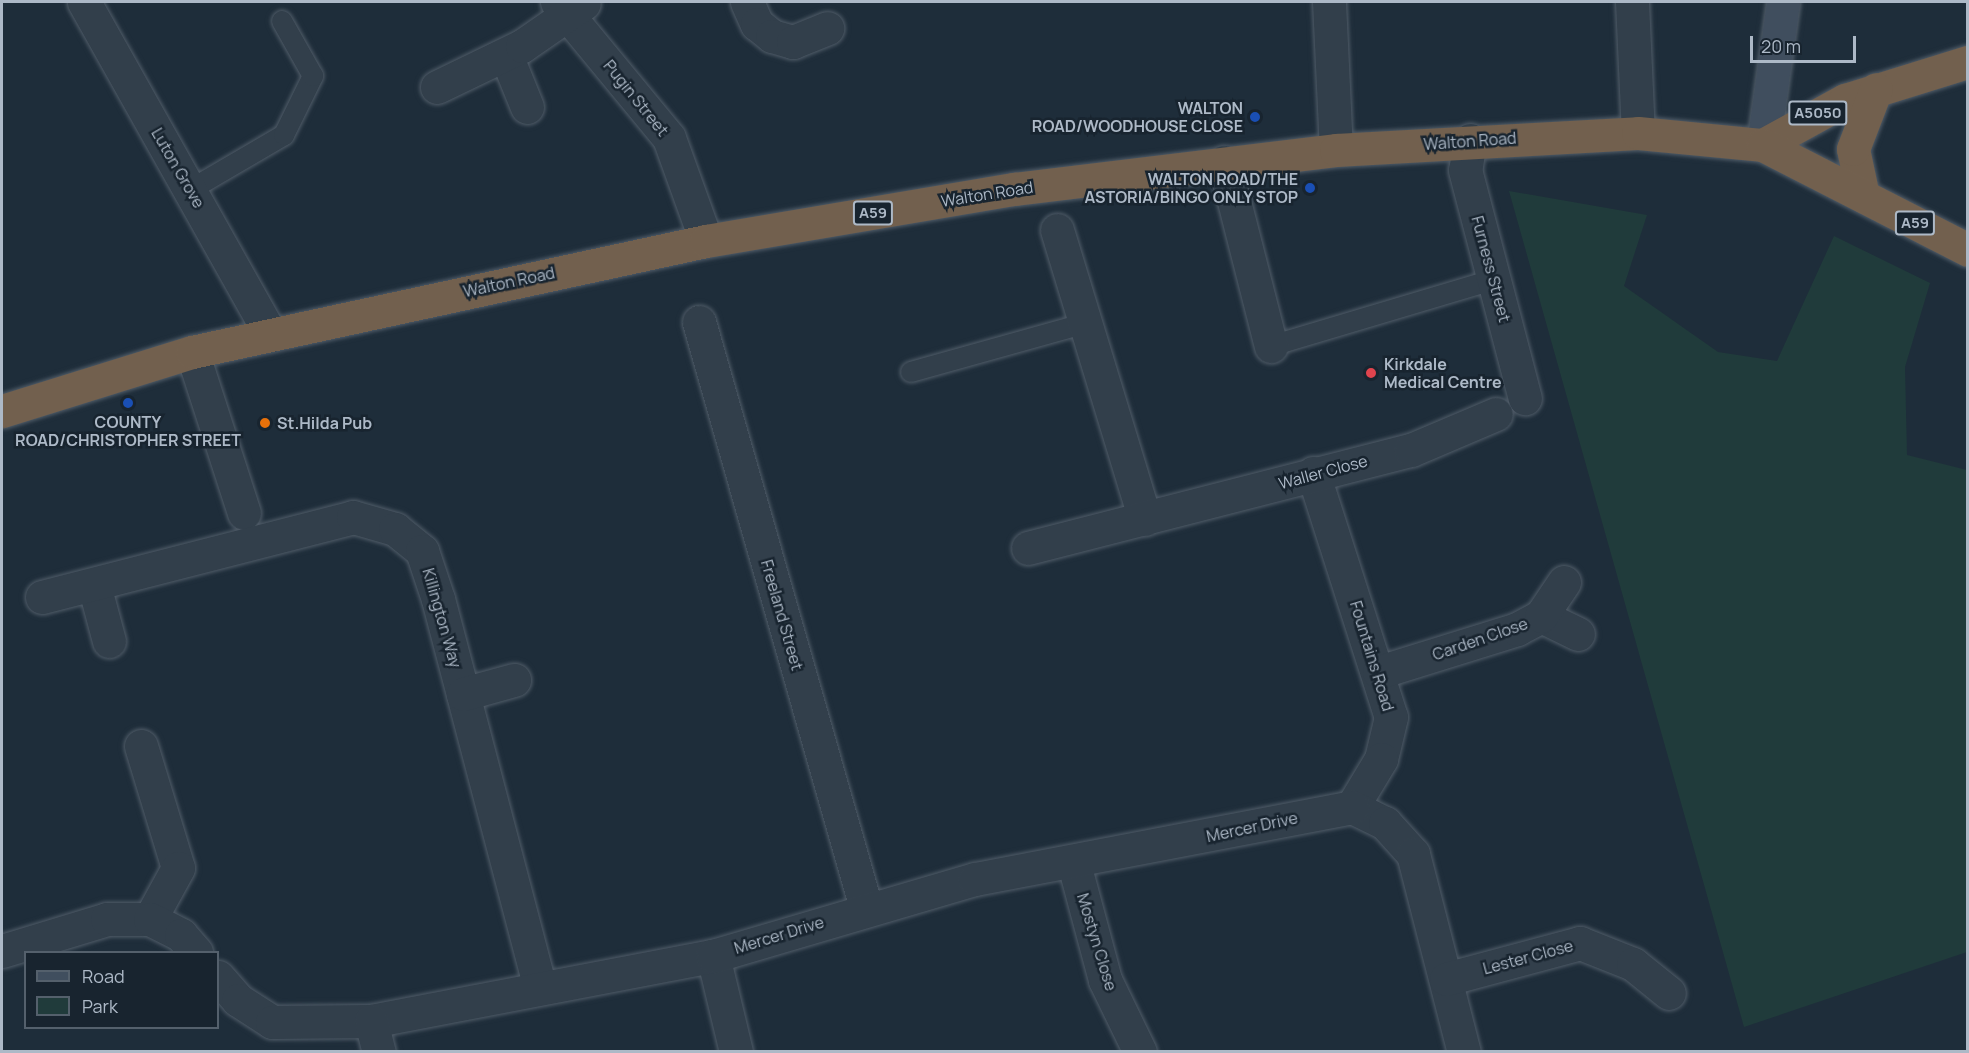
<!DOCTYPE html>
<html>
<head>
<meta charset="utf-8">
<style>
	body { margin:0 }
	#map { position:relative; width:1969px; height:1053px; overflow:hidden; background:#1e2d3a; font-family:Manrope,sans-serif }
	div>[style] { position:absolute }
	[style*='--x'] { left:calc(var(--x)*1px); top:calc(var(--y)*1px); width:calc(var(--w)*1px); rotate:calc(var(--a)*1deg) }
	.green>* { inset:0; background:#203b3b }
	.roads { filter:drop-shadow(0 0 2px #505c68) drop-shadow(0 0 2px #505c68) }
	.lane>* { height:20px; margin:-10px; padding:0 10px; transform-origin:10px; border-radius:10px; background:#323f4b }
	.street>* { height:33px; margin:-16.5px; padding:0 16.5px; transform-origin:16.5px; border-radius:16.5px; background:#323f4b }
	.secondary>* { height:33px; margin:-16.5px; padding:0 16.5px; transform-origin:16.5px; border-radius:16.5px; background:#404e5e }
	.highway>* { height:33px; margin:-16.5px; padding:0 16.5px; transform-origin:16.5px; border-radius:16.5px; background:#72604e }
	.dots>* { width:16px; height:16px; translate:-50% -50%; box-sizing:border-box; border:3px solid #18242f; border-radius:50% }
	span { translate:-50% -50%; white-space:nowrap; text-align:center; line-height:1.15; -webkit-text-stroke:5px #18242f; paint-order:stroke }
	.shield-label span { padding:2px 4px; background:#18242f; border:2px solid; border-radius:4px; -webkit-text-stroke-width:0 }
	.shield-label { font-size:15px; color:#adb9c7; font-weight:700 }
	.street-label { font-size:16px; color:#adb9c7 }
	.poi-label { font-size:16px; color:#adb9c7; font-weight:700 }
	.right { translate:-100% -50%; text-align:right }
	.left { translate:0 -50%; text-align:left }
	.frame { position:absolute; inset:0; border:3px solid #adb9c7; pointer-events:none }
	.legend { position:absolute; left:24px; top:951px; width:195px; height:78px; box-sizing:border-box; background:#18242f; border:2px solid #54606c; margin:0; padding:8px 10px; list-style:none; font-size:18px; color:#adb9c7 }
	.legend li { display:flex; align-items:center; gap:12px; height:30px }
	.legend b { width:30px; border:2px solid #54606c }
	.scale { position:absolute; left:1750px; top:36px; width:106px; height:27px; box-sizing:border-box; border:3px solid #adb9c7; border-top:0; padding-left:8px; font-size:18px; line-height:21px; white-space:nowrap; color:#adb9c7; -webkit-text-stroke:4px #18242f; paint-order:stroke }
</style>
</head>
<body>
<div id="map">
	<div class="green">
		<i style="clip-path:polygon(1509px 191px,1647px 215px,1624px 286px,1718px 352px,1777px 361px,1834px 236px,1930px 283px,1905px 367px,1907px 455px,1967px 470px,1967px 952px,1744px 1027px)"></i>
	</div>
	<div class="roads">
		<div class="lane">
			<i style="--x:190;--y:190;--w:109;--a:-30.3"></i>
			<i style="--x:284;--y:135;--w:66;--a:-63.8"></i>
			<i style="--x:313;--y:76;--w:63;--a:-119.4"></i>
			<i style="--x:1271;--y:346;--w:232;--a:-16.6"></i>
			<i style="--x:911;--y:372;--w:179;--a:-15.6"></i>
		</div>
		<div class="street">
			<i style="--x:84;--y:2;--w:382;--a:60.7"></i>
			<i style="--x:557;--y:2;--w:176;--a:50.5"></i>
			<i style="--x:669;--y:138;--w:109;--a:70.2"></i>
			<i style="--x:747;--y:2;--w:24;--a:66"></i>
			<i style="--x:757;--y:24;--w:19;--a:39"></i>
			<i style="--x:772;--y:36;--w:22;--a:16"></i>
			<i style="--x:793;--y:42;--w:37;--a:-22"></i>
			<i style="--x:1329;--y:2;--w:148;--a:87.3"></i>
			<i style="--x:1632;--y:2;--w:131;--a:87.4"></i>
			<i style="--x:506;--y:55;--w:56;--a:68"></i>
			<i style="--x:437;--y:87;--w:94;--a:-25.8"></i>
			<i style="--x:522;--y:46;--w:75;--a:-34.7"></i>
			<i style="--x:1470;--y:140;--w:30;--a:99"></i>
			<i style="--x:1465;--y:170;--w:236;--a:75.3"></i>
			<i style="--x:1224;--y:162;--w:190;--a:75.7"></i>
			<i style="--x:1057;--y:230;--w:302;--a:73.1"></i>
			<i style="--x:699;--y:322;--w:609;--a:74.09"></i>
			<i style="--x:192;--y:352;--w:169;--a:72.1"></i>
			<i style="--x:1313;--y:473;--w:256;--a:72.3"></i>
			<i style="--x:1391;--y:717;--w:43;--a:103.4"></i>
			<i style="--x:1381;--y:759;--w:56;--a:121.1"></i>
			<i style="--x:1028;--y:548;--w:395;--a:-14.4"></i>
			<i style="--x:1411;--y:450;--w:92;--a:-23"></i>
			<i style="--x:94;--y:585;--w:58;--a:75"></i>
			<i style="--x:42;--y:597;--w:321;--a:-14.4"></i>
			<i style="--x:353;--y:517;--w:44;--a:15.9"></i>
			<i style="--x:395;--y:529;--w:35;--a:39"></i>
			<i style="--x:422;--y:551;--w:51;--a:71.6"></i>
			<i style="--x:438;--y:599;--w:399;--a:75.3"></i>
			<i style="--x:1541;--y:616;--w:41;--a:25.9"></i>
			<i style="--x:1379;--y:672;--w:145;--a:-17.3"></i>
			<i style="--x:1517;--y:629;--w:27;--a:-28"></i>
			<i style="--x:1541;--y:616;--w:41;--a:-55.9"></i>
			<i style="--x:463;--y:694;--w:53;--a:-15.4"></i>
			<i style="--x:141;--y:746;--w:127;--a:73.1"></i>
			<i style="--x:178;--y:868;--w:58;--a:118.8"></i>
			<i style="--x:1352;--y:807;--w:37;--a:26"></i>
			<i style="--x:1385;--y:823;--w:42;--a:47.9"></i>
			<i style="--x:1413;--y:854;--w:204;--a:75.6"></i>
			<i style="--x:1074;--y:864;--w:120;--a:75"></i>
			<i style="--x:1105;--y:980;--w:80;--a:64.1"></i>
			<i style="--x:2;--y:951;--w:110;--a:-16.9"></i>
			<i style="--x:107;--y:919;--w:43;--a:0"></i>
			<i style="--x:150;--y:919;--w:35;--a:27"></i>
			<i style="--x:181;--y:935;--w:23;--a:49"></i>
			<i style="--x:713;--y:956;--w:99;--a:76.5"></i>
			<i style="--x:218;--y:977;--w:30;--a:49"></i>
			<i style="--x:238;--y:1000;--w:40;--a:32.9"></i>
			<i style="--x:272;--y:1022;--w:99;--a:-0.6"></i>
			<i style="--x:371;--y:1021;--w:348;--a:-10.8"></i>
			<i style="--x:713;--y:956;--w:273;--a:-16.4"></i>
			<i style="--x:975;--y:879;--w:384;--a:-10.8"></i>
			<i style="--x:1446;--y:979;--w:139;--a:-15"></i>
			<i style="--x:1580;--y:943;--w:57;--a:21.6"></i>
			<i style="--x:1633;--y:964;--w:46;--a:38.9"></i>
			<i style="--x:371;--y:1021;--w:32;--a:76"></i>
		</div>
		<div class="secondary">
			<i style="--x:1763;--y:145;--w:144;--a:-82"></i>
		</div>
		<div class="highway">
			<i style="--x:1763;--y:145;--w:94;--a:-28.8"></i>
			<i style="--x:1845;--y:100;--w:129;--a:-17.2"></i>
			<i style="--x:1863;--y:196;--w:48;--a:-102"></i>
			<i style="--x:1853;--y:149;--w:64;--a:-69"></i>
			<i style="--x:2;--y:411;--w:199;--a:-17.3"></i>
			<i style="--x:192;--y:352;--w:526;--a:-12.19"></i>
			<i style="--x:706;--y:241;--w:313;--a:-9.6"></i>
			<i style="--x:1015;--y:189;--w:323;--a:-6.9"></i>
			<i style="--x:1336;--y:150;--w:302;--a:-3.2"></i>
			<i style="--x:1638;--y:133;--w:126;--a:5.5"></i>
			<i style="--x:1763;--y:145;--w:230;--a:27.1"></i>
		</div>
	</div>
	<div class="dots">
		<i style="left:1255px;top:117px;background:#1a4fb4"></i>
		<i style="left:1310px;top:188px;background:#1a4fb4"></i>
		<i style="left:1371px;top:373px;background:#e0444e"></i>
		<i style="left:128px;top:403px;background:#1a4fb4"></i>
		<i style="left:265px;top:423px;background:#e8710a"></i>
	</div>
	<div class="shield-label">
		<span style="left:1818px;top:113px">A5050</span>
		<span style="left:873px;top:213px">A59</span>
		<span style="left:1915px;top:223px">A59</span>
	</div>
	<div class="street-label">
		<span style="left:636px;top:98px;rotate:51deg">Pugin Street</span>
		<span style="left:1470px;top:141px;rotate:-4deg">Walton Road</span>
		<span style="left:178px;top:168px;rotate:60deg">Luton Grove</span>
		<span style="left:987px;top:194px;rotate:-9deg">Walton Road</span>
		<span style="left:1491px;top:269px;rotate:75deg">Furness Street</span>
		<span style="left:509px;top:282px;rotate:-12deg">Walton Road</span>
		<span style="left:1323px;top:472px;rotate:-15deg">Waller Close</span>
		<span style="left:782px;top:615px;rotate:74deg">Freeland Street</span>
		<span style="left:442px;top:618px;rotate:74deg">Killington Way</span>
		<span style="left:1480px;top:639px;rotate:-19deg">Carden Close</span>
		<span style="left:1372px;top:656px;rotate:73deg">Fountains Road</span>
		<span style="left:1252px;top:827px;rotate:-12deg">Mercer Drive</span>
		<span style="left:779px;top:935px;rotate:-17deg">Mercer Drive</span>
		<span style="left:1097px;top:942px;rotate:73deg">Mostyn Close</span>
		<span style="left:1528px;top:957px;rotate:-15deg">Lester Close</span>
	</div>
	<div class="poi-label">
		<span class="right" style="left:1243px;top:117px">WALTON<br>ROAD/WOODHOUSE CLOSE</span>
		<span class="right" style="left:1298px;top:188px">WALTON ROAD/THE<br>ASTORIA/BINGO ONLY STOP</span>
		<span class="left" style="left:1384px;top:373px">Kirkdale<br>Medical Centre</span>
		<span style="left:128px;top:431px">COUNTY<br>ROAD/CHRISTOPHER STREET</span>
		<span class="left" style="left:277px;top:423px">St.Hilda Pub</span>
	</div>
	<div class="frame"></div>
	<ul class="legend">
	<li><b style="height:8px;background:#404e5e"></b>Road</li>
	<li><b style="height:16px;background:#203b3b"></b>Park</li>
	</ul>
	<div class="scale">20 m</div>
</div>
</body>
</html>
